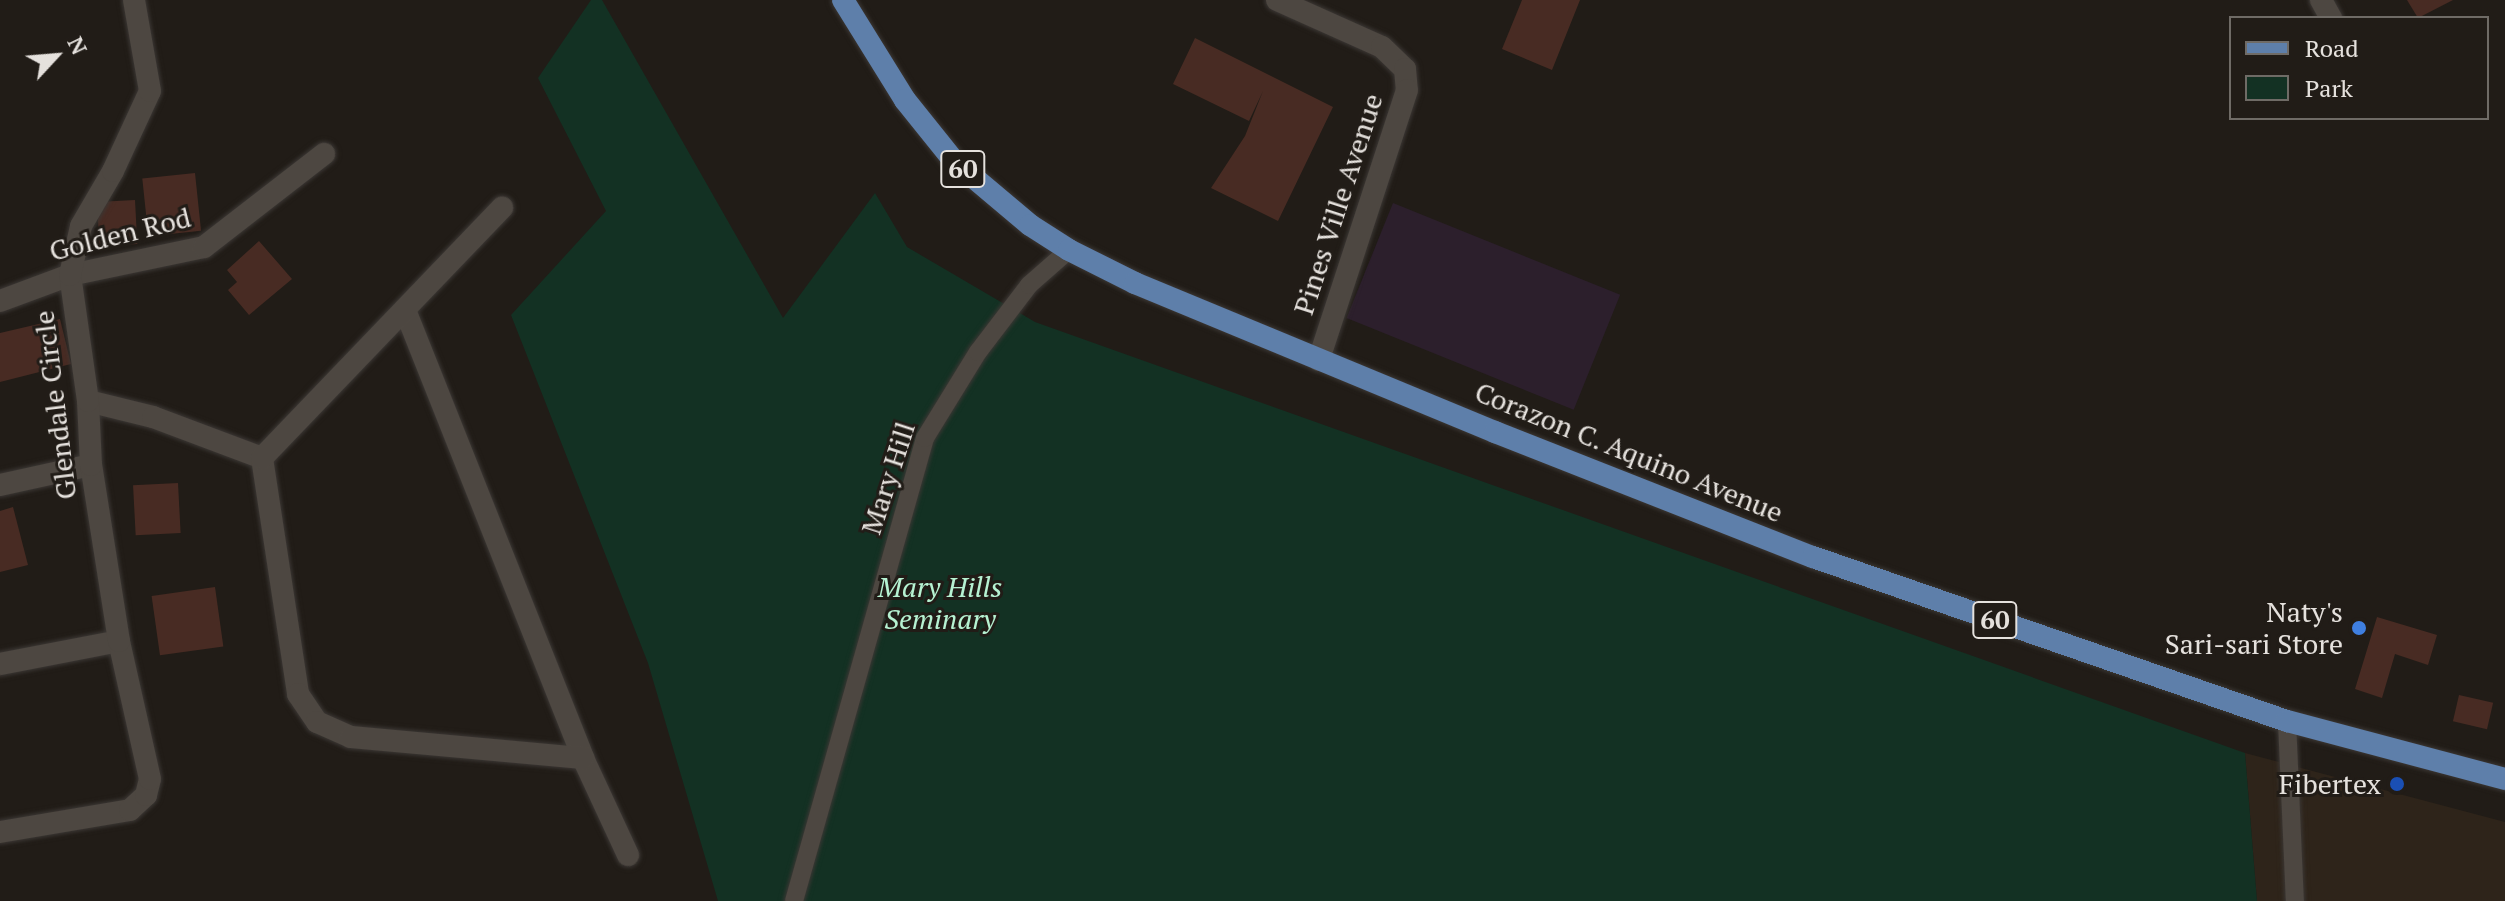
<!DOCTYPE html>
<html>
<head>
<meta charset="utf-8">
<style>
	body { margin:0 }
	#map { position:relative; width:2505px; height:901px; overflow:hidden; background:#211c17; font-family:"PT Serif",serif }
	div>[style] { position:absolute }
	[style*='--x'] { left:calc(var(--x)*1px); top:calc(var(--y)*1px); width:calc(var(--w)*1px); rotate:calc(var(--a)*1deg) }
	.commercial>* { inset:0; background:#2c1f2c; transform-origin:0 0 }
	.built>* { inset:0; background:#2e241a }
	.green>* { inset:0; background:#133123 }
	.building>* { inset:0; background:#482b23; transform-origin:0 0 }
	.roads { filter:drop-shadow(0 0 2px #3b3734) drop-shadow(0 0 2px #3b3734) }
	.service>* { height:18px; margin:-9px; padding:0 9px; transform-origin:9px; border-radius:9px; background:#4d4741 }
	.minor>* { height:22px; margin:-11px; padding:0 11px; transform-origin:11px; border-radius:11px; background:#4d4741 }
	.primary>* { height:22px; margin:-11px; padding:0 11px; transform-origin:11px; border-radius:11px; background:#5e7faa }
	.dots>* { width:22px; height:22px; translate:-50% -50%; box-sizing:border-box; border:4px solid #211c17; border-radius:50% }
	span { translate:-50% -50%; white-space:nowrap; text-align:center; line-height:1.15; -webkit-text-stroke:6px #211c17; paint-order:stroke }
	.shield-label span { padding:2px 6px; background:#211c17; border:2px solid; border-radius:6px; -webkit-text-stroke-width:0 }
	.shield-label { font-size:26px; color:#e5e1dd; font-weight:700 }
	.street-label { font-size:28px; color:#e5e1dd }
	.park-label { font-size:28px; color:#b6f2d2; font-style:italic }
	.poi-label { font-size:28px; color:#e5e1dd }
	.right { translate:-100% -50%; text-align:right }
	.legend { position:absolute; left:2229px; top:16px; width:260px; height:104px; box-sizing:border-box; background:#211c17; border:2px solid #6f6b66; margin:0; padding:10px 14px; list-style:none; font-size:24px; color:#e5e1dd }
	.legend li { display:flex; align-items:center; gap:16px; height:40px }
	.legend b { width:40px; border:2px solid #6f6b66 }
	.north { position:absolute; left:16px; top:16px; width:80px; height:80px; -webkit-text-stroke:6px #211c17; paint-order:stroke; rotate:64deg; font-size:22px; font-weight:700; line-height:32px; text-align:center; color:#e5e1dd }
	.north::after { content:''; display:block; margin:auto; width:28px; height:36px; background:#e5e1dd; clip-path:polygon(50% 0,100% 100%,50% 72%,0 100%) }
</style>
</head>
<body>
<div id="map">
	<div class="commercial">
		<i style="left:1393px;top:203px;width:245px;height:124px;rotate:22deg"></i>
	</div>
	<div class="built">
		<i style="clip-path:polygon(2245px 753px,2505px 822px,2505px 901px,2257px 901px)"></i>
	</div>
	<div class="green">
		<i style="clip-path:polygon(591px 0,602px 0,783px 318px,875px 193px,907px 247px,1035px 322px,2245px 753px,2257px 901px,718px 901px,648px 663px,511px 315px,606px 211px,538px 78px)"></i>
	</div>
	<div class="building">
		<i style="clip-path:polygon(1522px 0,1580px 0,1552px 70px,1502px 49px)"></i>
		<i style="clip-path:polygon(2407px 0,2453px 0,2418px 18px)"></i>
		<i style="clip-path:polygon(1195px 38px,1333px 107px,1278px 221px,1211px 188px,1245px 136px,1263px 91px,1249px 121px,1173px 84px)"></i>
		<i style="left:195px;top:173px;width:58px;height:53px;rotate:84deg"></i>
		<i style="left:135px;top:200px;width:44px;height:38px;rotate:87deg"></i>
		<i style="clip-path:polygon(259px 241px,292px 279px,249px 315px,228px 290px,237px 282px,227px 270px)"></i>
		<i style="clip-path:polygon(60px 319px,71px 364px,0 382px,0 333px)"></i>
		<i style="left:178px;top:483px;width:50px;height:45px;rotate:87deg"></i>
		<i style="clip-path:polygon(13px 507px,28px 565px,0 572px,0 511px)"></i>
		<i style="left:215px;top:587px;width:60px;height:64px;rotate:82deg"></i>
		<i style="clip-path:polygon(2377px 617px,2437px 635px,2428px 665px,2395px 654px,2382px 698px,2355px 689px)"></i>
		<i style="left:2459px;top:695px;width:35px;height:27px;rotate:13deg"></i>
	</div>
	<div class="roads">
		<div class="service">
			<i style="--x:2287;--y:721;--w:180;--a:87.5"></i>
			<i style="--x:794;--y:901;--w:481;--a:-74.2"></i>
			<i style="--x:925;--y:438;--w:101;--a:-58.4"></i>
			<i style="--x:978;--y:352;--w:84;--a:-52.7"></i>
			<i style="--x:1029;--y:285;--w:53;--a:-41.2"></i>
		</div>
		<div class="minor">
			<i style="--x:1277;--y:0;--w:115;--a:24.1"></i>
			<i style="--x:1382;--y:47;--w:32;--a:44"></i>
			<i style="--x:1405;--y:69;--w:21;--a:85"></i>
			<i style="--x:1407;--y:90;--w:284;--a:108.1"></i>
			<i style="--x:2321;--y:0;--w:21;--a:61"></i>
			<i style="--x:0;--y:301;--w:75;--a:-20.4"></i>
			<i style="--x:70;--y:275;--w:137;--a:-11.8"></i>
			<i style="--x:204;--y:247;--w:152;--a:-37.8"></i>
			<i style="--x:405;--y:310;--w:482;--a:68.3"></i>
			<i style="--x:583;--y:758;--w:107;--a:65.1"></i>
			<i style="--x:88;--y:401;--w:67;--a:13.8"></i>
			<i style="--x:153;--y:417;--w:116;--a:20.6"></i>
			<i style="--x:262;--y:458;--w:239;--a:81.3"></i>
			<i style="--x:298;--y:694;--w:34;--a:56"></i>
			<i style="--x:317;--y:722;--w:37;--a:24"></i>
			<i style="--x:351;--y:737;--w:233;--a:5.2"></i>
			<i style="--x:262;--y:458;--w:347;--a:-46.2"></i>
			<i style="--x:0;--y:485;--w:93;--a:-12.4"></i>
			<i style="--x:0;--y:664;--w:121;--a:-10.9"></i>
			<i style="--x:0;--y:832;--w:132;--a:-9.6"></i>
			<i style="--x:130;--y:810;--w:22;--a:-43"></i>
			<i style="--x:146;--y:795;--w:16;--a:-76"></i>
			<i style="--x:150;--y:779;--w:141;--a:-102.7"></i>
			<i style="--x:119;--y:641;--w:178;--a:-99"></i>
			<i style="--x:91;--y:465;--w:64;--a:-92.7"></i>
			<i style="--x:88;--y:401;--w:127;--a:-98.1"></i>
			<i style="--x:70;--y:275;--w:50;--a:-77.3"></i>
			<i style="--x:81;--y:226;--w:64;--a:-59.8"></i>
			<i style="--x:113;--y:171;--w:88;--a:-65.2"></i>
			<i style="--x:150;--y:91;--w:92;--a:-100"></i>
		</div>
		<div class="primary">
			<i style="--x:843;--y:0;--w:118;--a:58.2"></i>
			<i style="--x:905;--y:100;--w:78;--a:51.2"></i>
			<i style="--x:954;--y:161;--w:99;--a:40.1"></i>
			<i style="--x:1030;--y:225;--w:46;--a:32.7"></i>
			<i style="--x:1069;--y:250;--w:74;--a:26.6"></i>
			<i style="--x:1135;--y:283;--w:390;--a:22.5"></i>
			<i style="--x:1495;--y:432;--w:342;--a:21.5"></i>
			<i style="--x:1813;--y:557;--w:502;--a:19.09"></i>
			<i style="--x:2287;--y:721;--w:226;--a:14.9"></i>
		</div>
	</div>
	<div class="dots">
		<i style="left:2359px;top:628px;background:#3f7fe0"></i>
		<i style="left:2397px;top:784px;background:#1a4fb4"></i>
	</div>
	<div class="shield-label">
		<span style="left:963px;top:169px">60</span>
		<span style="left:1995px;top:620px">60</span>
	</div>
	<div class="street-label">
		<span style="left:1338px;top:204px;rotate:-72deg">Pines Ville Avenue</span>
		<span style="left:120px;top:234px;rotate:-14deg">Golden Rod</span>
		<span style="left:55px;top:405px;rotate:-97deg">Glendale Circle</span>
		<span style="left:1629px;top:452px;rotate:22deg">Corazon C. Aquino Avenue</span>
		<span style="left:888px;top:478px;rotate:-72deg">Mary Hill</span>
	</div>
	<div class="park-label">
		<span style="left:940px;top:603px">Mary Hills<br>Seminary</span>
	</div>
	<div class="poi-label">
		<span class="right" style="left:2343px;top:628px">Naty's<br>Sari-sari Store</span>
		<span class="right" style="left:2381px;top:784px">Fibertex</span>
	</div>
	<ul class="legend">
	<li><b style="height:10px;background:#5e7faa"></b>Road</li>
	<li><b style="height:22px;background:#133123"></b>Park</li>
	</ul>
	<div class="north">N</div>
</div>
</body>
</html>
